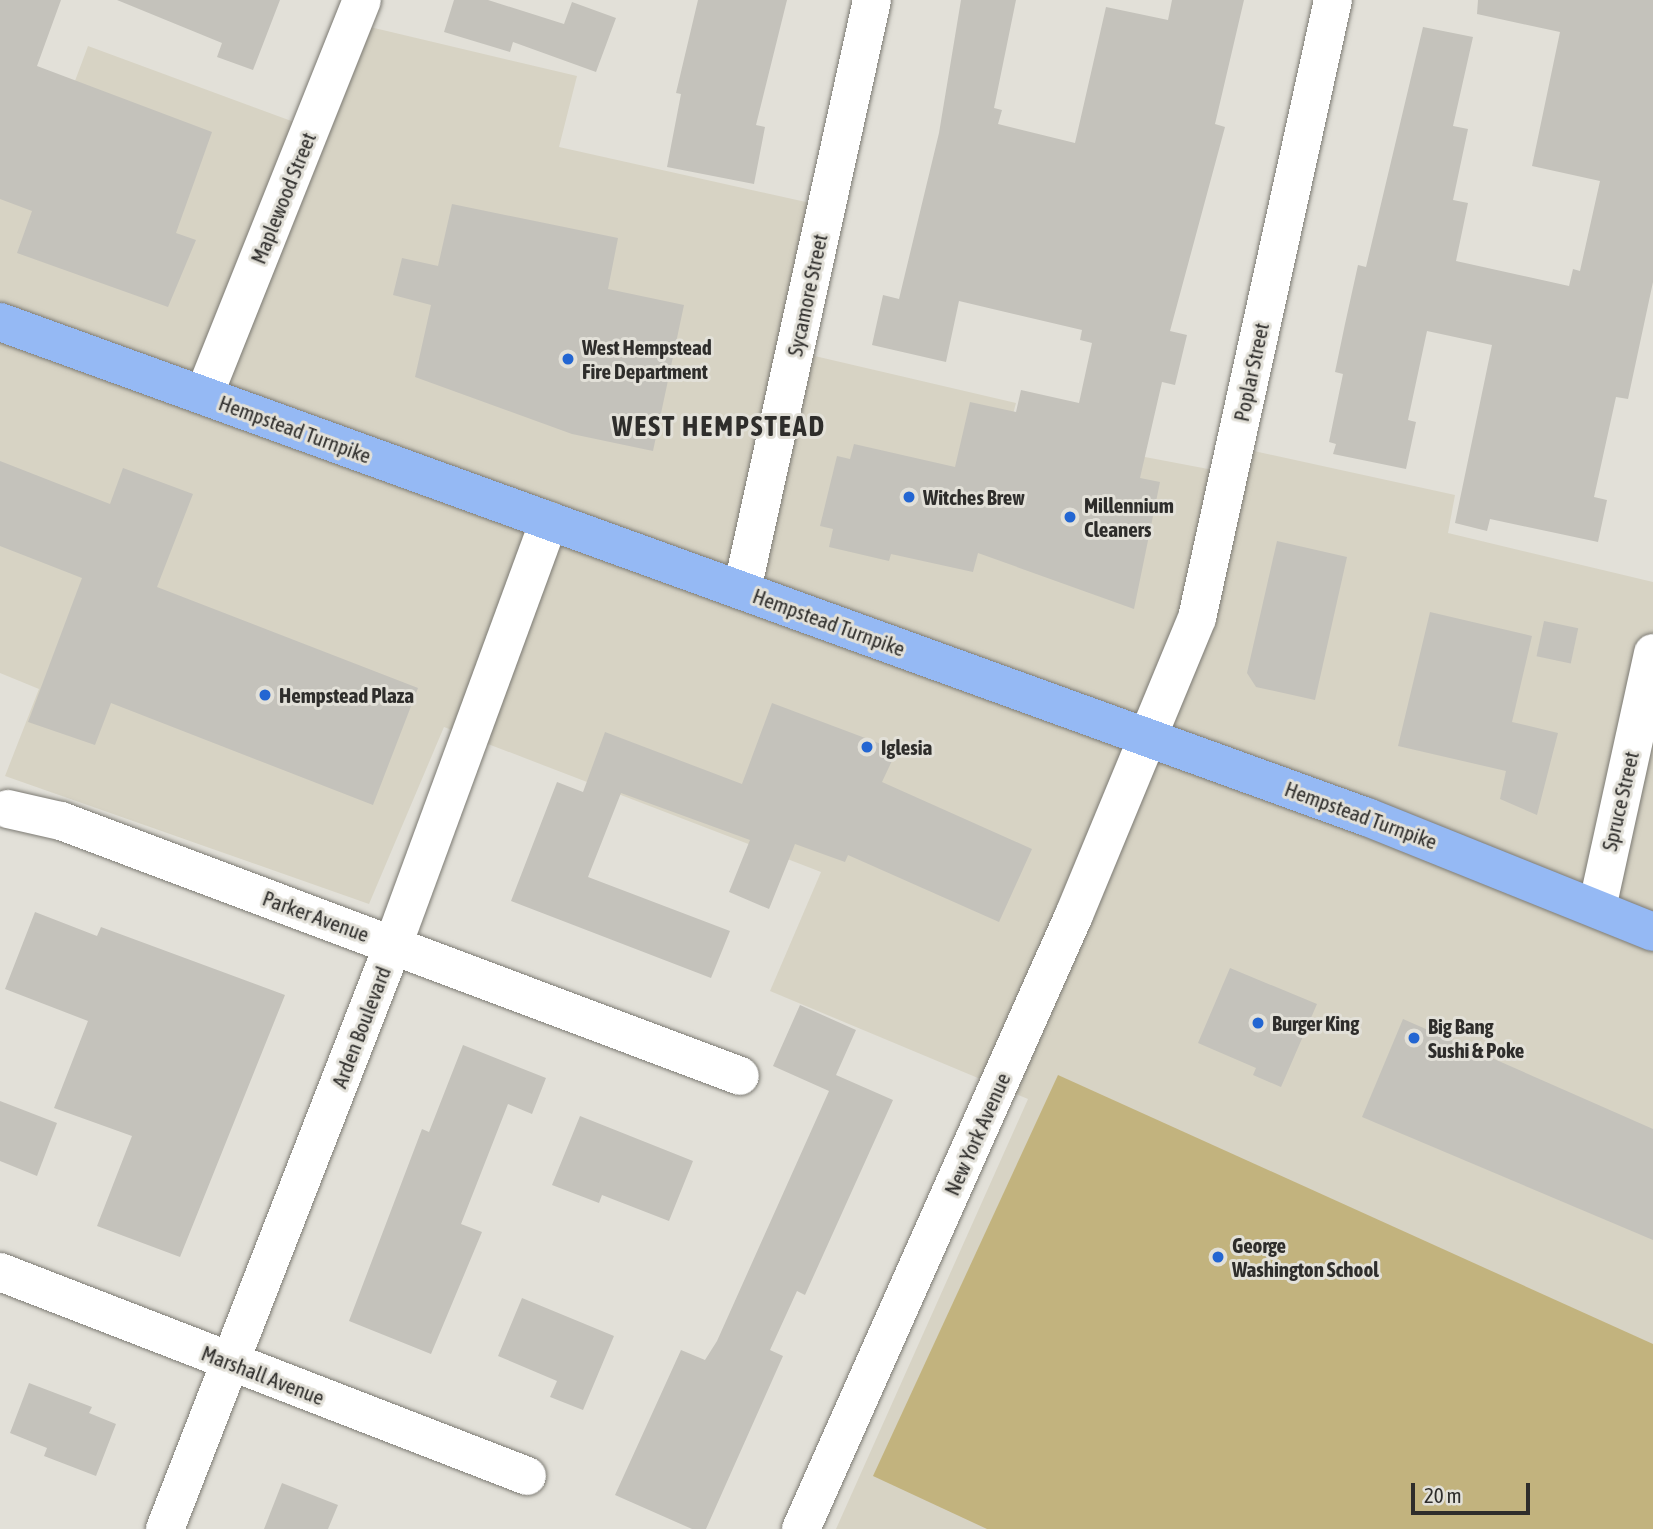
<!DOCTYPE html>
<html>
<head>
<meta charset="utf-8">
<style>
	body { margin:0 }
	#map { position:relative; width:1653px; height:1529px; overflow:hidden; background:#e2e0d8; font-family:"Asap Condensed",sans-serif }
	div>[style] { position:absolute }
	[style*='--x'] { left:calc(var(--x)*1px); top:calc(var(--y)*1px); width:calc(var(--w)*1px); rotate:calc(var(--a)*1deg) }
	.built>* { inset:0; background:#d7d3c4 }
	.green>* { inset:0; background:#c2b37e }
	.building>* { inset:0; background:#c4c2bb; transform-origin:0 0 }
	.roads { filter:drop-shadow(0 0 2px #7c7a73) drop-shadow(0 0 2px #7c7a73) }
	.minor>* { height:38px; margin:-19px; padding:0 19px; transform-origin:19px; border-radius:19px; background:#fff }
	.major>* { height:38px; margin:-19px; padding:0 19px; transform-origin:19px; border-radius:19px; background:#95b9f4 }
	.dots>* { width:19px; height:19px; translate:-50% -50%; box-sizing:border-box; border:4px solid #e2e0d8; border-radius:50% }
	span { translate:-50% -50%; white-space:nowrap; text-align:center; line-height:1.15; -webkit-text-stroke:6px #e2e0d8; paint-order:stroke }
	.street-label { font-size:21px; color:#2e2d2b }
	.poi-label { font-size:21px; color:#2e2d2b; font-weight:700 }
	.left { translate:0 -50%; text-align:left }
	.district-label { font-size:28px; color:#2e2d2b; font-weight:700; letter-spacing:2px }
	.scale { position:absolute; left:1411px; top:1483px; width:119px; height:32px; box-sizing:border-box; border:4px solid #2e2d2b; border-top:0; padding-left:9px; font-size:21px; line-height:24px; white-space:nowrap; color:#2e2d2b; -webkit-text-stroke:5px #e2e0d8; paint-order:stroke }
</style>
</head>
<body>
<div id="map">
	<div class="built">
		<i style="clip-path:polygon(349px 22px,577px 76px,559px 147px,824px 206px,789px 350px,1016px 403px,1009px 429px,1050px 439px,1224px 472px,1231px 446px,1455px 495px,1448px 533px,1653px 582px,1653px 1529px,836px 1529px,1028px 1099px,770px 991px,821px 872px,444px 727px,369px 904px,5px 776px,39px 689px,0 673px,0 62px,72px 89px,88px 46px,305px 126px)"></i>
	</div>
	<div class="green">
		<i style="clip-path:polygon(1058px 1075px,1653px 1344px,1653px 1529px,987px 1529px,873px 1476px)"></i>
	</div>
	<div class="building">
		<i style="clip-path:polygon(0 0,61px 0,37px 66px,212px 132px,176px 233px,196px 240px,168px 307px,17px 253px,32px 211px,0 199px)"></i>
		<i style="clip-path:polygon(117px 0,280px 0,253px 70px,217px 57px,222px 43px)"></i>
		<i style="clip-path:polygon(454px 0,488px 0,564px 24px,572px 2px,616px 18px,596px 72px,513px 42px,510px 52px,444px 32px)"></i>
		<i style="clip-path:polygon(698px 0,787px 0,756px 125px,765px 127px,754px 184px,667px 167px,681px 94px,676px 93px)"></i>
		<i style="clip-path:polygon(961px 0,1016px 0,994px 108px,1002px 110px,998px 124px,1075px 143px,1106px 7px,1168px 20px,1172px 0,1244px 0,1215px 124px,1225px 127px,1170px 331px,1187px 335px,1175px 385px,1162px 382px,1140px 478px,1160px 482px,1134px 609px,978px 553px,973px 572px,891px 554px,889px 561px,829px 547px,833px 529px,820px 526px,837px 456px,850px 459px,854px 444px,955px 467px,970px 402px,1016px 412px,1021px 390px,1079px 403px,1092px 343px,1080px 340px,1082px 330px,959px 301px,946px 362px,872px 345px,883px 295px,899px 299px,939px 133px)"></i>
		<i style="clip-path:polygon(1478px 0,1653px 0,1653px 282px,1628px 399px,1616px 397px,1594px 497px,1607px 500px,1598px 542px,1490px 519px,1487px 531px,1455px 523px,1492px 345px,1427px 331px,1408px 420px,1416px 422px,1406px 469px,1333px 454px,1336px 444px,1329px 442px,1343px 374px,1335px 372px,1345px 324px,1358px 265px,1366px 267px,1423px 27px,1473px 37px,1453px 126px,1468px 129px,1453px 200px,1468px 203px,1456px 261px,1569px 286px,1573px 269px,1580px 271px,1600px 181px,1532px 166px,1560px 32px,1477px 14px)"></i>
		<i style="clip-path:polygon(452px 204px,618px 238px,608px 289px,684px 305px,653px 451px,572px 434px,415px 377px,431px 305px,393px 295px,402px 258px,438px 266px)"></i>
		<i style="clip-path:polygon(0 461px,110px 504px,123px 468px,193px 494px,157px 587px,418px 688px,373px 805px,111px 703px,95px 745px,28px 722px,82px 578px,0 546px)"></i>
		<i style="clip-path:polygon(1277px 541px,1347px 557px,1315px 700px,1256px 687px,1247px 673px)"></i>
		<i style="clip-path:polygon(1430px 612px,1532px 636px,1512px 722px,1558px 733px,1537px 815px,1500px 799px,1506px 771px,1398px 746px)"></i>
		<i style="left:1544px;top:621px;width:35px;height:36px;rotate:12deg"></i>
		<i style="clip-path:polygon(772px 703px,897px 750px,882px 782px,1032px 849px,999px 922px,848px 855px,845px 862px,795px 844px,769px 909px,729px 892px,750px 840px,621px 793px,588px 877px,730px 931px,711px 978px,511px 901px,557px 782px,583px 792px,605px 732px,742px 784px)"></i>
		<i style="clip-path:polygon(35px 912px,97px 936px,101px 927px,285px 995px,180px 1257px,97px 1226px,132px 1136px,54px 1108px,88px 1021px,5px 989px)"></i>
		<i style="clip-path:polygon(1230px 968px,1317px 1004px,1281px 1087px,1253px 1075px,1256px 1068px,1198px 1043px)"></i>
		<i style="clip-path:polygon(800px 1005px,856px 1030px,836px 1075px,893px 1100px,805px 1295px,797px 1291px,770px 1350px,783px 1356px,706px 1529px,692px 1529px,615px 1495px,681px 1350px,705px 1360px,717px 1341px,829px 1091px,773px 1066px)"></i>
		<i style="clip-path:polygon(1403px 1019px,1653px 1129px,1653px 1240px,1362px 1117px)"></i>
		<i style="clip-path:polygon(463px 1045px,546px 1078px,532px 1114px,508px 1104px,461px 1224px,482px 1232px,431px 1354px,349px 1321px,422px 1129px,429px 1132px)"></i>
		<i style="clip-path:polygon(0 1101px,57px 1123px,37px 1176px,0 1161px)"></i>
		<i style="clip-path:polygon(580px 1116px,693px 1161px,669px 1221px,602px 1195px,599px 1203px,552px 1185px)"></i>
		<i style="clip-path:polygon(522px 1298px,614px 1336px,583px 1410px,550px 1397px,557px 1381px,498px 1356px)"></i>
		<i style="clip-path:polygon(29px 1383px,92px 1407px,89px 1413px,116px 1424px,96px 1476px,44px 1456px,47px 1448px,10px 1433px)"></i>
		<i style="clip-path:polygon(282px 1483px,338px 1505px,328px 1529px,264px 1529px)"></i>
	</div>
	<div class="roads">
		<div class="minor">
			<i style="--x:204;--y:395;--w:425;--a:-68.2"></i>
			<i style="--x:742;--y:590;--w:604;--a:-77.57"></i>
			<i style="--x:8;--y:809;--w:54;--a:12.8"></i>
			<i style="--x:61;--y:821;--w:725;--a:20.58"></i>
			<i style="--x:1597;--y:908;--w:261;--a:-77.6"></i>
			<i style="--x:0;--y:1272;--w:565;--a:21.16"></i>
			<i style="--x:165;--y:1529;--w:627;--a:-68.67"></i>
			<i style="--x:393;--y:945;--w:452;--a:-69.8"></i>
			<i style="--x:801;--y:1529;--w:672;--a:-66.03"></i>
			<i style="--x:1074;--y:915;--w:321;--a:-67.5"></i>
			<i style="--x:1197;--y:618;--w:633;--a:-77.59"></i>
		</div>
		<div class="major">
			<i style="--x:0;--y:322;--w:1454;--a:19.91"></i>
			<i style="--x:1367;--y:817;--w:308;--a:21.9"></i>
		</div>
	</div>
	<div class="dots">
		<i style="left:568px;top:359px;background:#2366d2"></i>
		<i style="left:909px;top:497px;background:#2366d2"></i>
		<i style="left:1070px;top:517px;background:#2366d2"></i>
		<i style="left:265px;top:695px;background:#2366d2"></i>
		<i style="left:867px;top:747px;background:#2366d2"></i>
		<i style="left:1258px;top:1023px;background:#2366d2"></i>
		<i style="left:1414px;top:1038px;background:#2366d2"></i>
		<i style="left:1218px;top:1257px;background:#2366d2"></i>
	</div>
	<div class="street-label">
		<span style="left:283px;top:198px;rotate:-68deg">Maplewood Street</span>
		<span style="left:807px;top:295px;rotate:-78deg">Sycamore Street</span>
		<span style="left:1251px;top:372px;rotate:-78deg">Poplar Street</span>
		<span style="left:295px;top:429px;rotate:20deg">Hempstead Turnpike</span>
		<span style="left:829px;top:622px;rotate:20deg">Hempstead Turnpike</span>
		<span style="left:1620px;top:801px;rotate:-77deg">Spruce Street</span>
		<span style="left:1361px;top:815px;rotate:20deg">Hempstead Turnpike</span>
		<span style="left:316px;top:916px;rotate:20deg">Parker Avenue</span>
		<span style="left:361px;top:1027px;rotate:-69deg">Arden Boulevard</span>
		<span style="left:977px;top:1134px;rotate:-66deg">New York Avenue</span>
		<span style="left:263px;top:1375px;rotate:21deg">Marshall Avenue</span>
	</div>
	<div class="poi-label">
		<span class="left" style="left:582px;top:359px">West Hempstead<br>Fire Department</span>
		<span class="left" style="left:923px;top:497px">Witches Brew</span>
		<span class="left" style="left:1084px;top:517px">Millennium<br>Cleaners</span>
		<span class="left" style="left:279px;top:695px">Hempstead Plaza</span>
		<span class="left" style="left:881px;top:747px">Iglesia</span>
		<span class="left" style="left:1272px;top:1023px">Burger King</span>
		<span class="left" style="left:1428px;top:1038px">Big Bang<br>Sushi &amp; Poke</span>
		<span class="left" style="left:1232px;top:1257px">George<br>Washington School</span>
	</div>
	<div class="district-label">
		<span style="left:719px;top:426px">WEST HEMPSTEAD</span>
	</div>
	<div class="scale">20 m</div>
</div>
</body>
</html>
